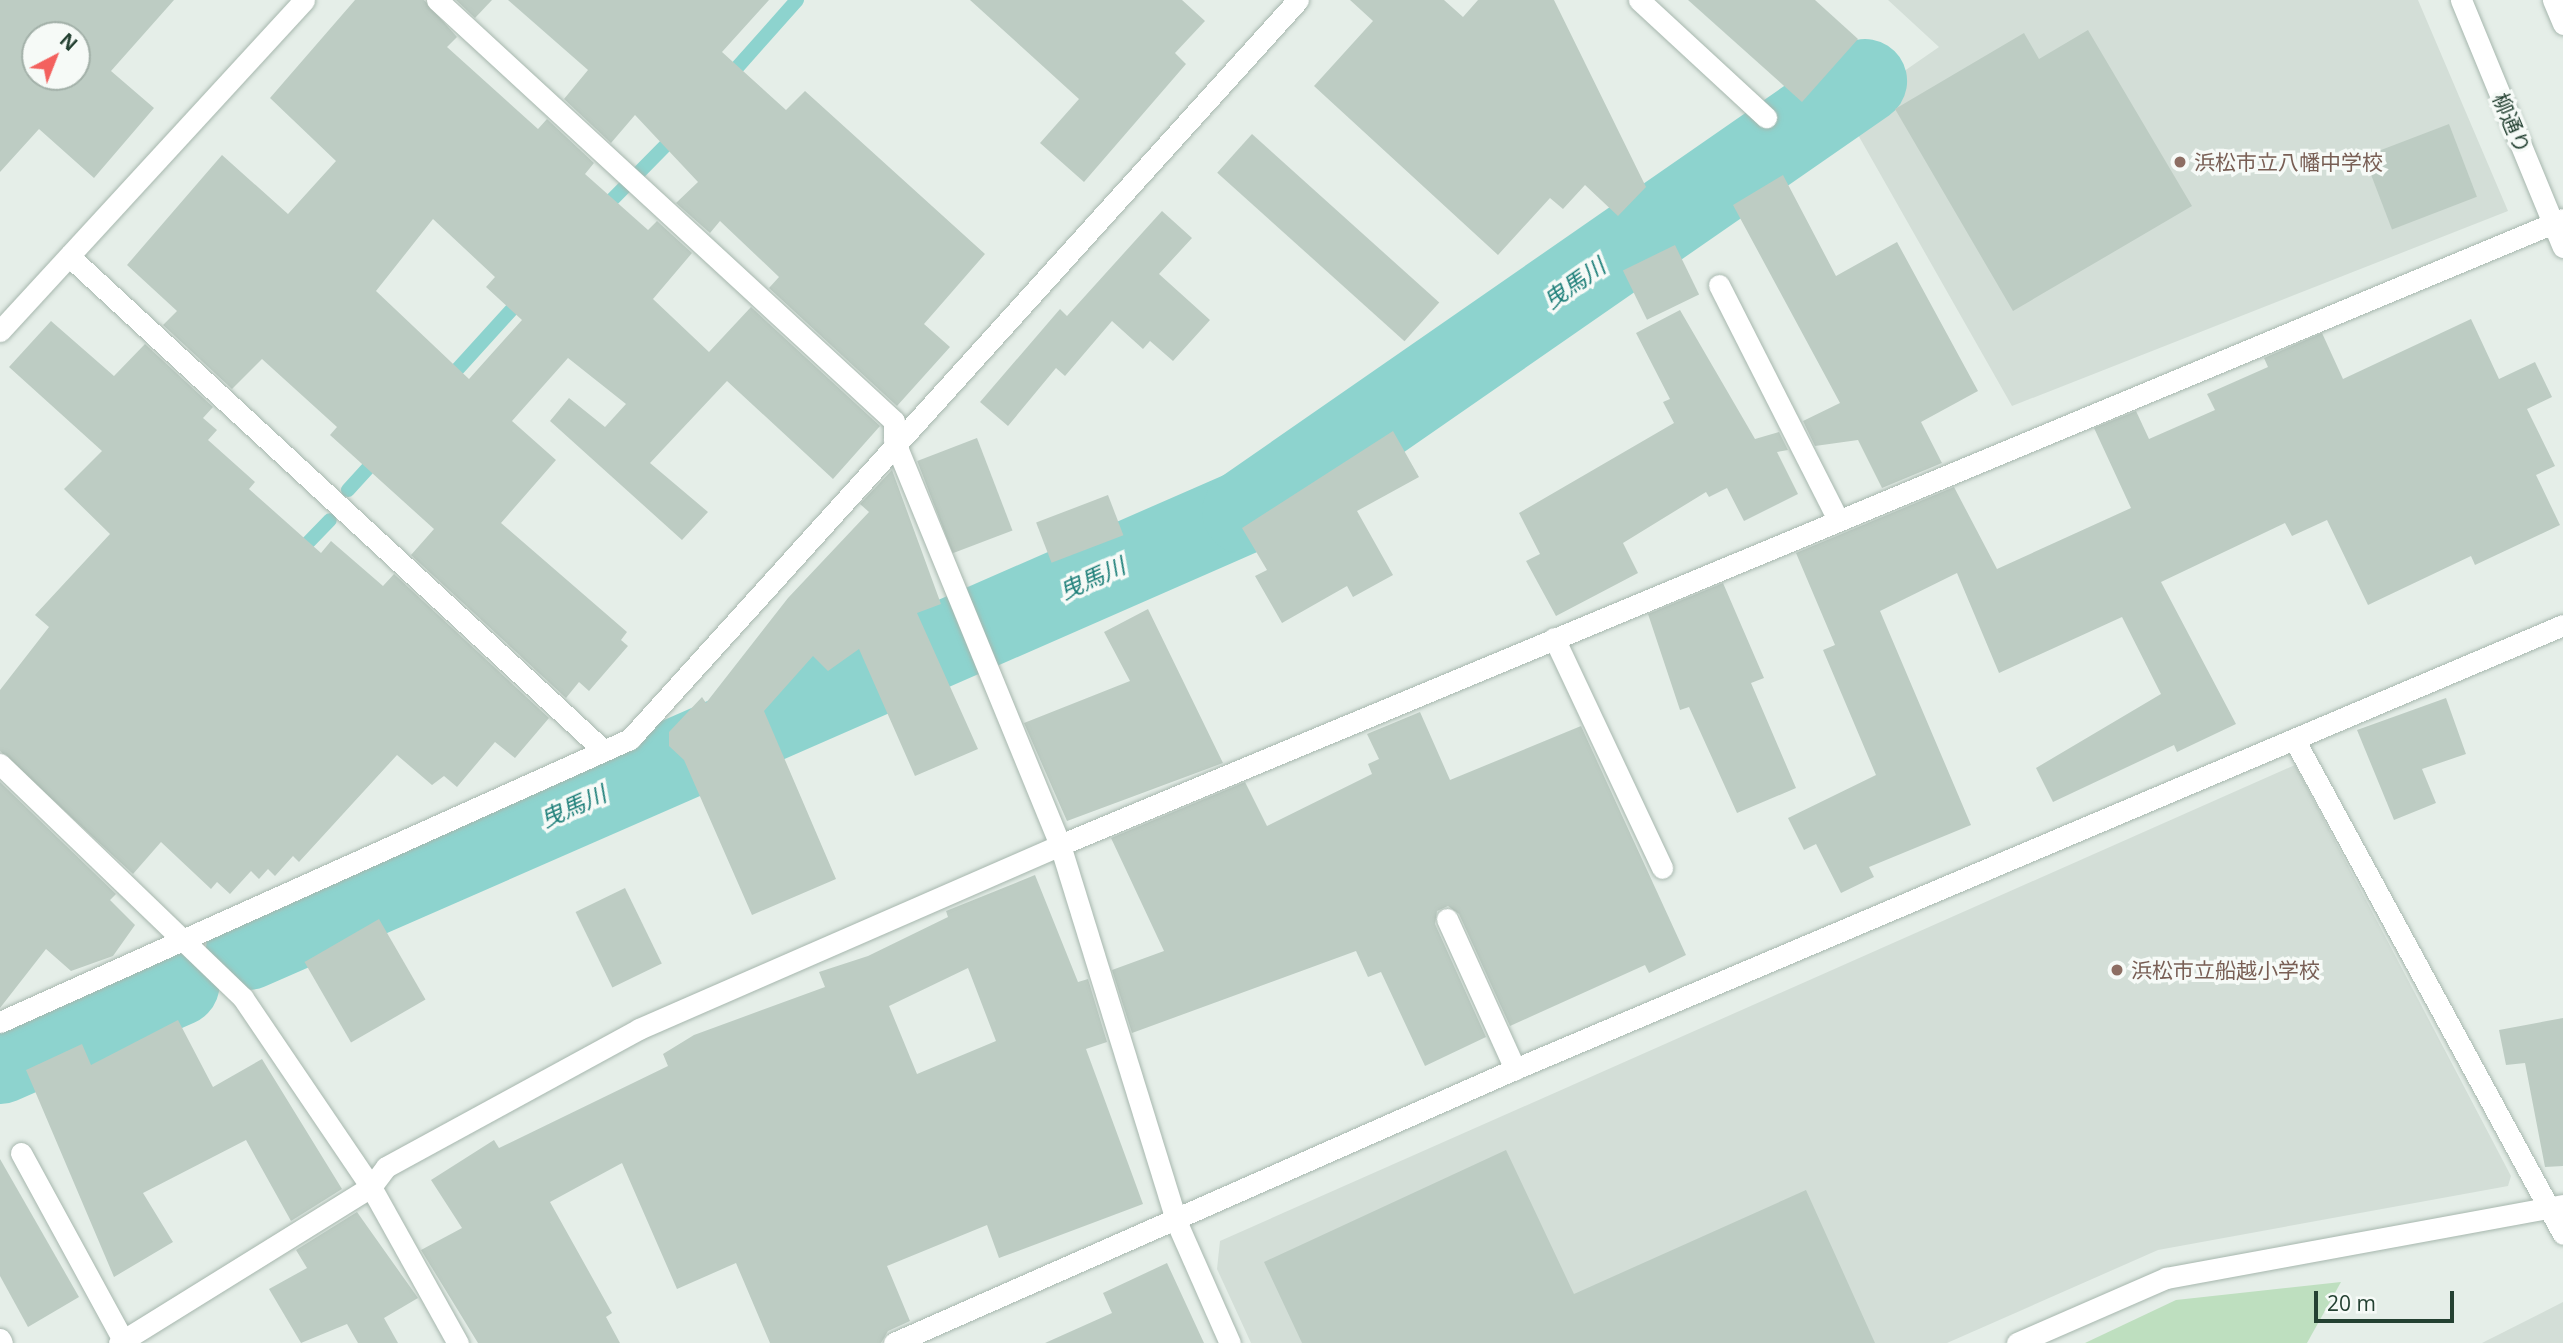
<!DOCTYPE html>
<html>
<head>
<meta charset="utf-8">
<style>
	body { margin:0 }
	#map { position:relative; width:2563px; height:1343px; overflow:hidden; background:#e5eee8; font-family:"Open Sans","Noto Sans JP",sans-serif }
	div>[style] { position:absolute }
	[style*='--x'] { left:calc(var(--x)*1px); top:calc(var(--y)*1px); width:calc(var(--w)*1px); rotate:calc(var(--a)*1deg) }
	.built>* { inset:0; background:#d3ded7 }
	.green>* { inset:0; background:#bedfbf }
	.stream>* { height:14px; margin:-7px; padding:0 7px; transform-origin:7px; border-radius:7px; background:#8dd3ce }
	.river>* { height:84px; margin:-42px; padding:0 42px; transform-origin:42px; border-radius:42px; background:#8dd3ce }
	.building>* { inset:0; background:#bdccc3; transform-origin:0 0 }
	.roads { filter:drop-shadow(0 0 2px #a7b7ae) drop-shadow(0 0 2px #a7b7ae) }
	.minor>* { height:21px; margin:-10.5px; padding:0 10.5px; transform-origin:10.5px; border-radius:10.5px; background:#fff }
	.dots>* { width:19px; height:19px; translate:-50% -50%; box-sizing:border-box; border:4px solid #f6faf7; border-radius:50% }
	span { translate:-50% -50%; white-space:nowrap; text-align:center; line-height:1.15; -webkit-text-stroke:7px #f6faf7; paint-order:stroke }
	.street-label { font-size:21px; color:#244132 }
	.education-label { font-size:21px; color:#785e54 }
	.left { translate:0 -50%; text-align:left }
	.water-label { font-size:23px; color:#1c7e78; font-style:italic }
	.north { position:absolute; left:21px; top:21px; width:70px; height:70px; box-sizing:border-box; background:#f6faf7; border:2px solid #a2b0a8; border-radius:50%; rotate:42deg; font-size:19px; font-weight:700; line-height:28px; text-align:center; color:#244132 }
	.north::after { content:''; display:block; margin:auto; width:24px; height:32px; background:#f3615e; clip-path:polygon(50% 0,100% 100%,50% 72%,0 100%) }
	.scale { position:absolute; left:2314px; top:1291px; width:140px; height:32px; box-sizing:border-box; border:4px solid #244132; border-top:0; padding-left:9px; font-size:21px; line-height:24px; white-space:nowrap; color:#244132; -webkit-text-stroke:5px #f6faf7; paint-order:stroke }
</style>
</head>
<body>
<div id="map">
	<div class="built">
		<i style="clip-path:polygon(1888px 0,2418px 0,2508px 211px,2012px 406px,1845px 112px,1939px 47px)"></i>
		<i style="clip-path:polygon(2295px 765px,2511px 1176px,2508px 1186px,2158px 1250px,1947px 1343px,1251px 1343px,1217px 1269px,1220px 1241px)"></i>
		<i style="clip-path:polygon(2563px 1302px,2563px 1343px,2482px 1343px)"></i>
	</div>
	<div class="green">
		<i style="clip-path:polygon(2341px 1282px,2307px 1343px,2085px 1343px,2176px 1300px)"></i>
	</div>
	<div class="stream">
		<i style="--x:726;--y:80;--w:107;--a:-48.4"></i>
		<i style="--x:600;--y:212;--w:110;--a:-45.4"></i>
		<i style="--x:445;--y:383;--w:116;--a:-47.8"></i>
		<i style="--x:348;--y:490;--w:47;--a:-47.6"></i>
		<i style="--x:297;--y:554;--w:47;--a:-45.9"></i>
	</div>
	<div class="river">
		<i style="--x:248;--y:948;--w:1087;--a:-23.64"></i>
		<i style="--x:1244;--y:512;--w:756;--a:-34.76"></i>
		<i style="--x:0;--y:1062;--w:194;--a:-23.7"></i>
	</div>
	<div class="building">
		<i style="clip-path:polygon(evenodd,0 0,174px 0,111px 71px,154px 108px,94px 178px,39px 129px,0 172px,0 0,35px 35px,77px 35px,77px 77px,35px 77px,35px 35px)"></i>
		<i style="clip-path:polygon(evenodd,355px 0,424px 0,457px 37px,447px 47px,538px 129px,547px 119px,594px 163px,585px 174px,648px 230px,657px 221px,692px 253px,653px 299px,709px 352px,751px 307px,880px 426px,833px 479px,727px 381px,650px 463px,708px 512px,682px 540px,550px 421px,569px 398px,605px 427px,626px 404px,568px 358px,512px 421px,556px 460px,501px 523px,627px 632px,621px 640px,628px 646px,589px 691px,579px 682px,566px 698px,411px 555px,434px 529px,330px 435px,337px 427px,262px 359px,232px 389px,163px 325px,177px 311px,127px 265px,222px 155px,288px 214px,336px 161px,270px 98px,355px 0,433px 219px,495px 277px,486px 287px,522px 320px,469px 379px,376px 291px,433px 219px)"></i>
		<i style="clip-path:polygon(456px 0,492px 0,475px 18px)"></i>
		<i style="clip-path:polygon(508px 0,769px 0,722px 52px,786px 110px,805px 91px,985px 254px,924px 324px,950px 347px,897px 406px,769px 288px,779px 277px,720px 221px,710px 233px,676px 203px,698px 182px,635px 115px,611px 143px,564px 99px,588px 70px)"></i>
		<i style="clip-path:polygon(970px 0,1182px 0,1205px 21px,1175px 53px,1186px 64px,1084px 182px,1040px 143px,1079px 99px)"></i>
		<i style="clip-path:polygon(1350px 0,1444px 0,1463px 17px,1478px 0,1554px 0,1646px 187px,1618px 216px,1585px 185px,1563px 209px,1550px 198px,1498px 255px,1314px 86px,1373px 21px)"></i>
		<i style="clip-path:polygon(1688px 0,1815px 0,1858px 39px,1802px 102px)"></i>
		<i style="clip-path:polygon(2088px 30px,2192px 206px,2013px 311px,1895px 109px,2024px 33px,2039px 59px)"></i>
		<i style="left:2449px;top:124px;width:78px;height:91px;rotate:69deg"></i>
		<i style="left:1252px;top:134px;width:252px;height:52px;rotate:42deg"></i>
		<i style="clip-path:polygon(1783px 175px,1836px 276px,1897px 242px,1978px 391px,1921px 422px,1942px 463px,1882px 488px,1858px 440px,1815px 446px,1803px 421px,1840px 403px,1733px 205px)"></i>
		<i style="clip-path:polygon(1162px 211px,1192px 238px,1159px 274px,1210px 320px,1173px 361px,1150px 341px,1143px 349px,1112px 321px,1065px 376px,1056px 368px,1008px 426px,980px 402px,1060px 309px,1067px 316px)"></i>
		<i style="left:1675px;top:245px;width:55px;height:58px;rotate:64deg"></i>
		<i style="clip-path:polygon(1680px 310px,1755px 439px,1779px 432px,1788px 450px,1777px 452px,1798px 494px,1744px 521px,1727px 488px,1709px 497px,1706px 492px,1623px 543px,1638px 573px,1556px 616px,1526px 561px,1540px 554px,1519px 513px,1674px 423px,1663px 402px,1670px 399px,1636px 333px)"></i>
		<i style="clip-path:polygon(2471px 319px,2499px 379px,2535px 362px,2552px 397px,2527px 409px,2555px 466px,2536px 475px,2560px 525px,2475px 565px,2471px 556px,2368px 605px,2327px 520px,2292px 536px,2285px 523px,2161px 582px,2236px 724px,2177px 752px,2174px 745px,2053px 802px,2036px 768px,2161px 694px,2122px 617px,1999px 673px,1957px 573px,1880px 611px,1971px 825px,1869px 867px,1874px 877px,1841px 893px,1816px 844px,1804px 850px,1788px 818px,1876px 775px,1823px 650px,1835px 645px,1796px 553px,1954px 487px,1997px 569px,2131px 508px,2094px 428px,2136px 411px,2149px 439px,2215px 410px,2207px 394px,2268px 367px,2264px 358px,2322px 333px,2343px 379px)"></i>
		<i style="clip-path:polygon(51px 321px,114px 376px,145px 344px,213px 407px,203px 418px,217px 430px,208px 440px,255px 482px,249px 489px,321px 553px,331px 541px,383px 586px,394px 574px,549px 718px,515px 758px,495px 742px,457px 787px,444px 776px,432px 785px,397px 755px,299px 862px,293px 856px,275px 876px,268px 869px,259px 879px,251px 871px,230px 894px,217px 882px,211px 889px,161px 842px,133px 874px,0 751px,0 690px,49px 627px,35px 615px,110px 534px,64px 489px,102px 451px,9px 367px)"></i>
		<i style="clip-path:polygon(1393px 431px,1419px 477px,1357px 511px,1393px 575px,1353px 597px,1347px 586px,1282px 623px,1255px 576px,1267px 570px,1242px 528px)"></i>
		<i style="left:977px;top:438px;width:99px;height:64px;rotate:69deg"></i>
		<i style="clip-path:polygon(892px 470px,941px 604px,917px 613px,978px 749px,915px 776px,859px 649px,828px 671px,813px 656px,764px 711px,836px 879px,752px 915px,684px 760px,669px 746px,669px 732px,702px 697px,706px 703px,788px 598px,869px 512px,860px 504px)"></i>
		<i style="left:1108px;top:495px;width:43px;height:77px;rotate:69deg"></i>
		<i style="clip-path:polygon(1723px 583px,1764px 678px,1751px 683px,1796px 788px,1737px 813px,1689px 707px,1680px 710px,1648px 614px)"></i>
		<i style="clip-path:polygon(1148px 609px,1223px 763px,1067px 821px,1024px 723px,1130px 681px,1104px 632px)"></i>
		<i style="clip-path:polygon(2446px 698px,2466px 754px,2422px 769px,2436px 803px,2394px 820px,2357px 730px)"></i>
		<i style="clip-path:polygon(1420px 712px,1450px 780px,1581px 726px,1686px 955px,1649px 973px,1645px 965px,1510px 1026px,1459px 914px,1448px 906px,1437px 911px,1435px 924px,1486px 1037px,1425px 1066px,1381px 972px,1368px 977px,1356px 951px,1132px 1033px,1112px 970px,1164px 951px,1111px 838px,1245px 782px,1267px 826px,1372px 774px,1368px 764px,1379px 759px,1367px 734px)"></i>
		<i style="clip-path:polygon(0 782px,116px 894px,110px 900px,135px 925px,113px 956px,71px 971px,46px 949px,0 1008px)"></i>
		<i style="clip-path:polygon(evenodd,1035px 875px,1078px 982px,1088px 979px,1107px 1042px,1086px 1049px,1143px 1204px,999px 1258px,987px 1225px,887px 1266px,910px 1321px,888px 1331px,881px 1343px,770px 1343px,736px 1263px,677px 1289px,622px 1163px,550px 1202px,612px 1313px,606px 1317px,620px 1343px,478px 1343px,421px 1250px,462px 1228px,431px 1180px,494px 1140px,499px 1148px,668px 1066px,663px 1054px,694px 1035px,825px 987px,819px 972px,868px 956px,948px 917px,946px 911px,1035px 875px,968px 968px,996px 1041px,917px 1074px,889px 1006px,968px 968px)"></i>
		<i style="left:625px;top:888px;width:84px;height:55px;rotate:64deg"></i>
		<i style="left:379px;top:919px;width:93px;height:86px;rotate:60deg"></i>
		<i style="clip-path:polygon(2563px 1018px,2563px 1166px,2545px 1167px,2525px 1063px,2506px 1065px,2499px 1030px)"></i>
		<i style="clip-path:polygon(178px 1020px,213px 1087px,262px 1059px,342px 1189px,291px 1221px,246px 1140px,143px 1193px,173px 1242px,114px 1277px,26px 1070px,82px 1044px,91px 1065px)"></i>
		<i style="clip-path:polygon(1506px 1150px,1574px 1294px,1806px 1190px,1875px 1343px,1302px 1343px,1264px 1262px)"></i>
		<i style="clip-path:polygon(0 1159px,79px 1297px,28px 1327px,0 1276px)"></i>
		<i style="clip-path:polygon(357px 1212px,418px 1298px,384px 1318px,398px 1343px,358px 1343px,347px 1324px,301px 1343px,269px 1289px,307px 1268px,296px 1250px)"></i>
		<i style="clip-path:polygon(1167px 1263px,1204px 1343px,1045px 1343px,1112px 1313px,1103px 1293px)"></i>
	</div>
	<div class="roads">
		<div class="minor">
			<i style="--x:437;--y:0;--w:621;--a:42.65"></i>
			<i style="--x:894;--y:421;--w:19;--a:90"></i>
			<i style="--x:894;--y:440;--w:438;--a:67.7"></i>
			<i style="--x:1060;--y:845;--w:396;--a:72.8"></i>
			<i style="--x:1177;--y:1223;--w:131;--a:66.2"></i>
			<i style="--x:1639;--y:0;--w:173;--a:42.7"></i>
			<i style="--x:2461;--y:0;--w:267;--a:67.6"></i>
			<i style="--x:2553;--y:0;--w:26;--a:67"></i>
			<i style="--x:69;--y:256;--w:726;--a:42.77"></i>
			<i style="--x:1719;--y:285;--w:263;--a:63.1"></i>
			<i style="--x:0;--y:331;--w:449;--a:-47.4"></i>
			<i style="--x:1554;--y:638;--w:254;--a:64.8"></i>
			<i style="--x:2294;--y:739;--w:563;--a:61.48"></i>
			<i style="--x:0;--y:764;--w:337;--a:43.9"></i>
			<i style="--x:243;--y:998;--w:228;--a:55.9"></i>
			<i style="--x:371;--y:1187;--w:179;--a:60.9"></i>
			<i style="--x:1447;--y:919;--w:165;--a:65.6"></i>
			<i style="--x:0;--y:1022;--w:691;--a:-24.19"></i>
			<i style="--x:630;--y:739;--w:996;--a:-47.89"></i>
			<i style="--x:21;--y:1153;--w:213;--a:61.4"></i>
			<i style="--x:0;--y:1339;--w:4;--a:63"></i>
			<i style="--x:119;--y:1343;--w:296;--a:-31.8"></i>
			<i style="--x:371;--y:1187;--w:25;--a:-53"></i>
			<i style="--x:386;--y:1167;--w:288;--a:-28.6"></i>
			<i style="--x:639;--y:1029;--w:459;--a:-23.6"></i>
			<i style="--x:1060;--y:845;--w:1628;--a:-22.61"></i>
			<i style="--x:894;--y:1343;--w:679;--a:-23.81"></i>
			<i style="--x:1515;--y:1069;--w:1138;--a:-22.96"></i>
			<i style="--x:2017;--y:1343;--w:163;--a:-23.6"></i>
			<i style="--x:2166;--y:1278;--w:404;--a:-10.4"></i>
		</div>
	</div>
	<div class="dots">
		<i style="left:2180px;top:162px;background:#8d6e63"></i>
		<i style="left:2117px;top:970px;background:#8d6e63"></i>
	</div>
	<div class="street-label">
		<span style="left:2512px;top:123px;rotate:67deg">柳通り</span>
	</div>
	<div class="education-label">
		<span class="left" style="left:2194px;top:162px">浜松市立八幡中学校</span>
		<span class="left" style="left:2131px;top:970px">浜松市立船越小学校</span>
	</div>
	<div class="water-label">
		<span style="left:1574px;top:283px;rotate:-35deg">曳馬川</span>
		<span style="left:1092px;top:578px;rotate:-24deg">曳馬川</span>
		<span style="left:573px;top:806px;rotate:-24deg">曳馬川</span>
	</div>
	<div class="north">N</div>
	<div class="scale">20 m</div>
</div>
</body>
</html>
